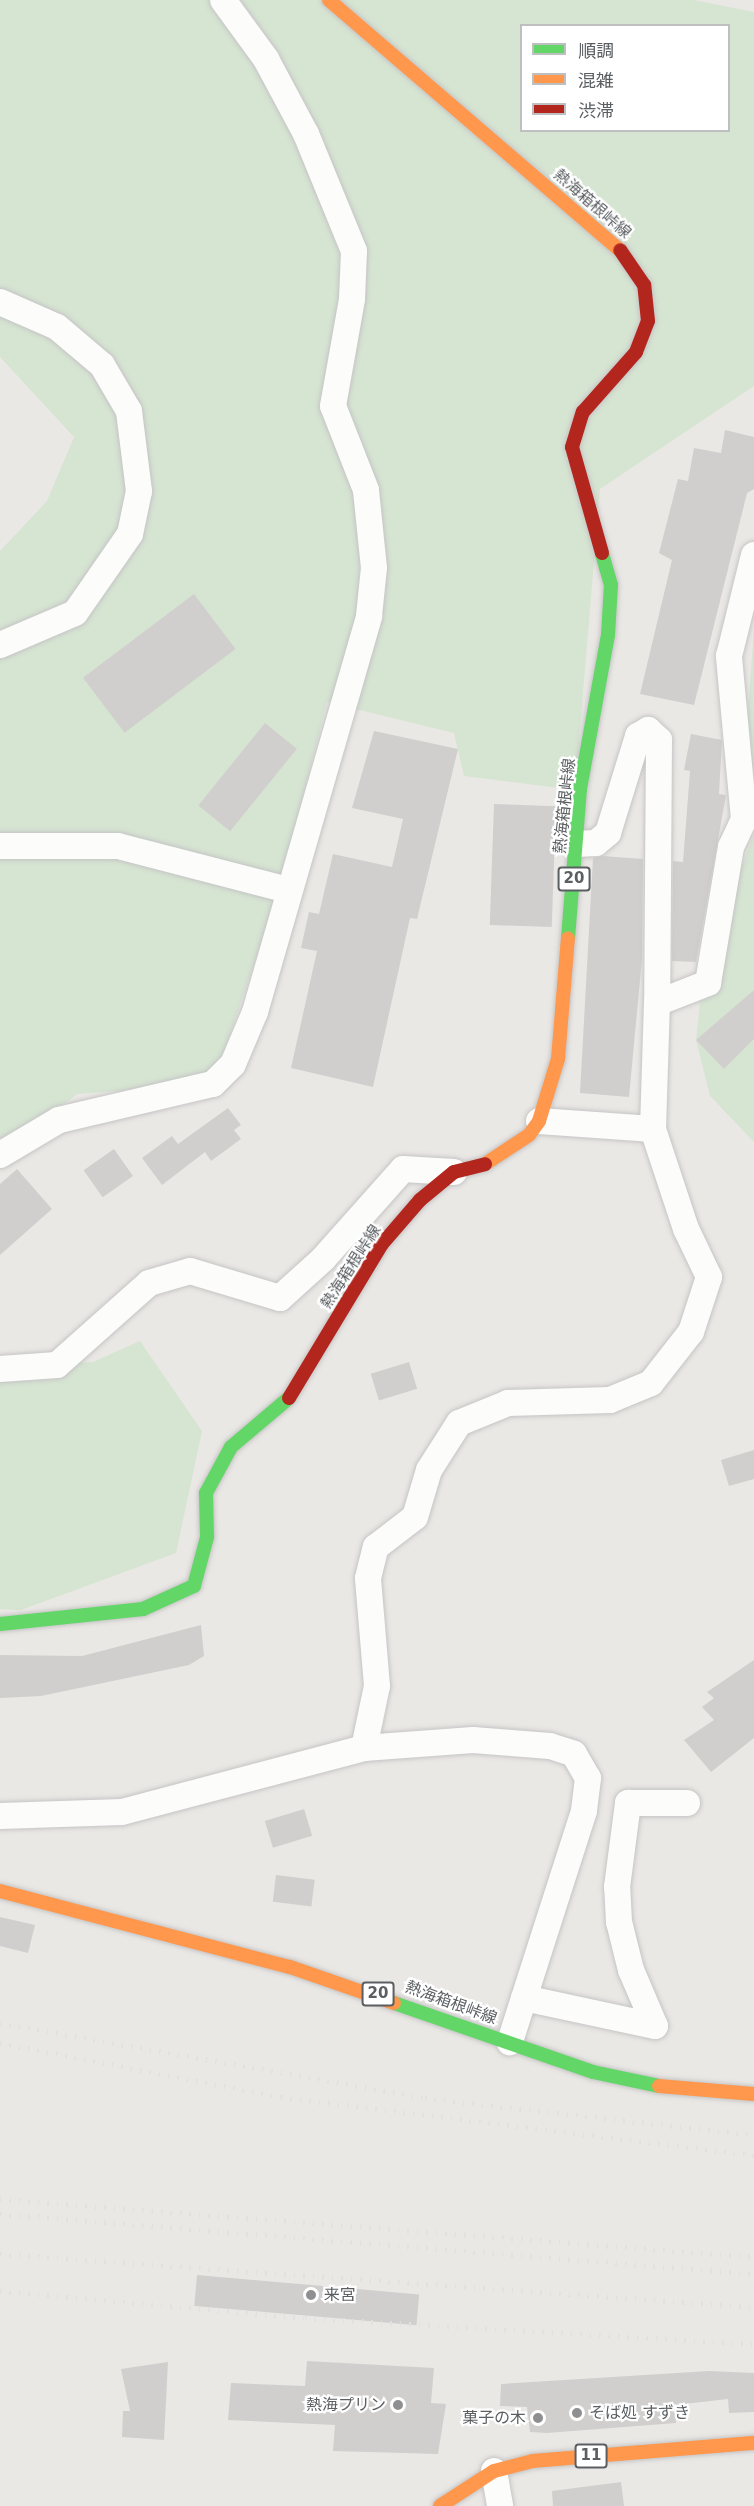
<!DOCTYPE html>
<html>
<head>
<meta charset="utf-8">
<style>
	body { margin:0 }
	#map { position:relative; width:754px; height:2506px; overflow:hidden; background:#eae8e5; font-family:"DejaVu Sans","Noto Sans JP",sans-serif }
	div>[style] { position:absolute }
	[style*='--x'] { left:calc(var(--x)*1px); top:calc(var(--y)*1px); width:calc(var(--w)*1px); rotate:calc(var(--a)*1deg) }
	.green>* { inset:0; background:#d6e4d2 }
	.building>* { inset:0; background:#d1cfce; transform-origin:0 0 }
	.roads { filter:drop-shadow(0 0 2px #c5c5c5) drop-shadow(0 0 2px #c5c5c5) }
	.street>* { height:26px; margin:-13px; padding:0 13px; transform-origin:13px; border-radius:13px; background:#fcfcfb }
	.fast>* { height:14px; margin:-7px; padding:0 7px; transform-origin:7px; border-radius:7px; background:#63d668 }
	.slow>* { height:14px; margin:-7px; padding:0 7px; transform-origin:7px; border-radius:7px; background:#ff974d }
	.jam>* { height:14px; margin:-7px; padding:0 7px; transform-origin:7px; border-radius:7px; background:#b3261e }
	.rail>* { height:4.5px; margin-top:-2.25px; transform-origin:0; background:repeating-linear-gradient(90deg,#e2e1e1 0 1.5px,transparent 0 9.5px) }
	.dots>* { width:16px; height:16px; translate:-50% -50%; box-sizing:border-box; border:3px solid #fff; border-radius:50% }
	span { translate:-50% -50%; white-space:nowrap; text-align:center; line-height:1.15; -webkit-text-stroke:4.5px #fff; paint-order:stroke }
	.shield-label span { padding:2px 4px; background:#fff; border:2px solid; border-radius:4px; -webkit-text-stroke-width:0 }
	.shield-label { font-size:15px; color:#5b5f62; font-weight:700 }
	.street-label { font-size:16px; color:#5b5f62 }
	.poi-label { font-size:16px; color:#5b5f62 }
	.left { translate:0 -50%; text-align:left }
	.right { translate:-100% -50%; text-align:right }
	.legend { position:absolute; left:520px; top:24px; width:210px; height:108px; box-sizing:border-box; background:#fff; border:2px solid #bdbfc0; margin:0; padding:8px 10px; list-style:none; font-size:18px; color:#5b5f62 }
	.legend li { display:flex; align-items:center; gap:12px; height:30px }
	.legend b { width:30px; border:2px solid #bdbfc0 }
</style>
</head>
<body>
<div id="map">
	<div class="green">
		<i style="clip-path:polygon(evenodd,0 0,694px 0,754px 12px,754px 386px,600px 489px,575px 790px,464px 776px,454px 733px,327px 702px,280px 888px,213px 1084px,77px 1094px,0 1153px,0 551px,47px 501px,74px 437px,0 357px,0 0,522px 26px,728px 26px,728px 130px,522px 130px,522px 26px)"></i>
		<i style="clip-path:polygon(754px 628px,754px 777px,747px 722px)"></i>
		<i style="clip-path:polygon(754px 834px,754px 1142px,710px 1096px,696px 1040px,704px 963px)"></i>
		<i style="clip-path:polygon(140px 1341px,202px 1431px,176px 1553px,21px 1610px,0 1609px,0 1367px,93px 1362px)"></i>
	</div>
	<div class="building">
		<i style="clip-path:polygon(725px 430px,754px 437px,754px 489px,747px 493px,694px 705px,640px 694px,672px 560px,659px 553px,678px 479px,688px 481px,694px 448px,721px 453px)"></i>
		<i style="left:194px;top:594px;width:69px;height:139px;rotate:53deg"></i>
		<i style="left:265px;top:723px;width:41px;height:106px;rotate:39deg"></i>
		<i style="clip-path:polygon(374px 731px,458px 749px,417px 919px,410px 918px,373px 1087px,291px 1068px,317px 951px,301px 948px,309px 912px,319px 914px,333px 854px,392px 867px,403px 819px,352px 808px)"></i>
		<i style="clip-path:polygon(691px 734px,722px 740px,719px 794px,726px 795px,696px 962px,672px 961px,673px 861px,683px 862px,690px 771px,684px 770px)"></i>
		<i style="left:494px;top:804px;width:62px;height:121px;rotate:2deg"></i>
		<i style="clip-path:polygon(603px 856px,643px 859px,642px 959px,629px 1097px,580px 1093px,593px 858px)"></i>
		<i style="clip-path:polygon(754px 990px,754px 1039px,724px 1069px,696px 1040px)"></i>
		<i style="clip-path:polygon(228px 1108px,241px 1125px,234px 1130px,241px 1139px,211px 1161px,205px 1152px,162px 1185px,142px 1158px,172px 1136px,178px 1144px)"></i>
		<i style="left:114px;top:1149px;width:33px;height:37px;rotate:55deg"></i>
		<i style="clip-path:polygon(17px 1169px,52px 1209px,0 1255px,0 1184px)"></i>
		<i style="left:409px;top:1362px;width:28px;height:40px;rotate:73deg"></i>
		<i style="clip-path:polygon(754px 1450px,754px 1479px,729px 1486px,721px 1460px)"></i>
		<i style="clip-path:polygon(201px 1625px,204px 1656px,189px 1665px,41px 1696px,0 1698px,0 1655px,82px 1656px)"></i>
		<i style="clip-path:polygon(754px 1660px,754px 1738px,711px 1772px,684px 1740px,714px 1720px,702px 1707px,714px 1698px,707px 1692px)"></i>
		<i style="left:304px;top:1809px;width:28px;height:41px;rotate:73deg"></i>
		<i style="left:276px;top:1875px;width:39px;height:27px;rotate:7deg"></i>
		<i style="clip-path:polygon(0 1917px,35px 1925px,28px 1953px,0 1946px)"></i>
		<i style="left:197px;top:2275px;width:223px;height:31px;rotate:5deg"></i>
		<i style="clip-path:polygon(307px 2361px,434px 2368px,431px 2403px,446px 2404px,438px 2454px,333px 2451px,335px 2425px,228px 2420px,231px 2383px,305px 2386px)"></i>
		<i style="clip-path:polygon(168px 2362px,164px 2440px,122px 2437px,123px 2411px,130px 2411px,121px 2369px)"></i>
		<i style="clip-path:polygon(709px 2371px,754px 2373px,754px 2412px,729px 2413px,728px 2399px,675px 2405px,676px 2423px,547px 2433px,530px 2432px,527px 2407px,500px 2406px,501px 2384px)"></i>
		<i style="clip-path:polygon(621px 2482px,624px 2506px,553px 2506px,552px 2491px)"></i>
	</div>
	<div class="roads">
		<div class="street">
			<i style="--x:0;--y:302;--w:62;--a:23.7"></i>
			<i style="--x:57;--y:327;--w:59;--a:40.2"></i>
			<i style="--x:102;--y:365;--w:53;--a:59.6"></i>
			<i style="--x:129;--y:411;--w:81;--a:82.9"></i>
			<i style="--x:139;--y:491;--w:44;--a:101.8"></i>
			<i style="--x:130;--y:534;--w:96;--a:124.8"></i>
			<i style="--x:75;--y:613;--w:82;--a:156.9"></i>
			<i style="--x:576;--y:844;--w:20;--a:-3"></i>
			<i style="--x:596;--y:843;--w:16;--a:-40"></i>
			<i style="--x:608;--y:833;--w:102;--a:-72.8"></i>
			<i style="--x:638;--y:736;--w:12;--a:-31"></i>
			<i style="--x:648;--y:730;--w:15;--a:42"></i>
			<i style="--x:659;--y:740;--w:263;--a:90.4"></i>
			<i style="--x:657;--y:1003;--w:55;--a:-21.4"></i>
			<i style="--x:708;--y:983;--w:138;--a:-80.4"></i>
			<i style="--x:731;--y:847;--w:31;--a:-65"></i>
			<i style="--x:744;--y:819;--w:164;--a:-95.3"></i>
			<i style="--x:729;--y:656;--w:104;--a:-76.1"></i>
			<i style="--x:0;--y:846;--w:118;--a:0"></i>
			<i style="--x:118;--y:846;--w:176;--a:14.5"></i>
			<i style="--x:539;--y:1121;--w:114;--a:4"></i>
			<i style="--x:653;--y:1129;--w:126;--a:-88.2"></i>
			<i style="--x:0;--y:1155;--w:69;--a:-30.7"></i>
			<i style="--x:59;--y:1120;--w:158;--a:-13.2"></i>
			<i style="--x:213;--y:1084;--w:28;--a:-45"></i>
			<i style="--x:233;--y:1064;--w:56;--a:-67.1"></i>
			<i style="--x:255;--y:1012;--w:412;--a:-73.9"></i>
			<i style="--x:369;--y:616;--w:48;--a:-84.1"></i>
			<i style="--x:374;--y:568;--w:78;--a:-95.9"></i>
			<i style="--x:366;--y:490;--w:90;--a:-111.4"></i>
			<i style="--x:333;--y:406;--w:109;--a:-79.9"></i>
			<i style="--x:352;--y:299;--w:48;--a:-87.6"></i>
			<i style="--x:354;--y:251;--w:126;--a:-112.3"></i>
			<i style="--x:306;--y:134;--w:85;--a:-118.1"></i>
			<i style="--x:266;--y:59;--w:73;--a:-126.1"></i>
			<i style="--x:0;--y:1369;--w:57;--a:-4"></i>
			<i style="--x:57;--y:1365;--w:123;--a:-41.7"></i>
			<i style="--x:149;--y:1283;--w:43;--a:-16.3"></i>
			<i style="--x:190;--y:1271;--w:94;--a:16.7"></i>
			<i style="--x:280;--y:1298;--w:58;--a:-42.2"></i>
			<i style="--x:323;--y:1259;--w:120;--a:-48.4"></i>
			<i style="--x:403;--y:1169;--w:51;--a:3.4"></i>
			<i style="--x:364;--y:1748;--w:109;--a:-4.2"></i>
			<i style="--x:473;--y:1740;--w:77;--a:4.5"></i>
			<i style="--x:550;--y:1746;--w:25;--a:18"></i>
			<i style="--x:574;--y:1754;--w:28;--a:60"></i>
			<i style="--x:588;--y:1778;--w:33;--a:97"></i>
			<i style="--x:584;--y:1811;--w:243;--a:107.8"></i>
			<i style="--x:0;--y:1816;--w:122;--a:-1.9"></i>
			<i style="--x:122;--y:1812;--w:250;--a:-14.8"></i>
			<i style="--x:364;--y:1748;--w:63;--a:-78.2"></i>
			<i style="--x:377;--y:1686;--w:108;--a:-94.8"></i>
			<i style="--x:368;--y:1578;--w:32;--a:-76"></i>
			<i style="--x:376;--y:1547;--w:49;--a:-37.6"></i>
			<i style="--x:415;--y:1517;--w:49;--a:-73.4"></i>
			<i style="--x:429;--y:1470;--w:56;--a:-57.4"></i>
			<i style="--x:459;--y:1423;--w:53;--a:-22.2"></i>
			<i style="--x:508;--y:1403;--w:102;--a:-1.7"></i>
			<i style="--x:610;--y:1400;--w:44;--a:-22.5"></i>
			<i style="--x:651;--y:1383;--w:65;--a:-51.9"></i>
			<i style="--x:691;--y:1332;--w:58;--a:-71.9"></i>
			<i style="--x:709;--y:1277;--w:53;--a:-115.6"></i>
			<i style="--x:686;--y:1229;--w:105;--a:-108.3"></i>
			<i style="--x:524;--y:1998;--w:134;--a:12.1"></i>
			<i style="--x:655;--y:2026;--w:61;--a:-113.2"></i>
			<i style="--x:631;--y:1970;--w:49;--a:-104"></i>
			<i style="--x:619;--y:1922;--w:35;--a:-93"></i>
			<i style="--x:617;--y:1887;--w:85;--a:-82.5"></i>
			<i style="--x:628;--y:1803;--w:59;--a:0"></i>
			<i style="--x:494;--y:2471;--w:36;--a:80"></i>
		</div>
		<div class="fast">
			<i style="--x:568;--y:938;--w:149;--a:-85.4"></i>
			<i style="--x:580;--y:789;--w:157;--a:-79.7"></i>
			<i style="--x:608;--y:635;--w:50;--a:-86.6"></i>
			<i style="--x:611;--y:585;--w:33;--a:-106"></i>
			<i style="--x:0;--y:1624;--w:144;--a:-6"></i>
			<i style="--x:143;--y:1609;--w:56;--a:-24.3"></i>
			<i style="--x:194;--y:1586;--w:51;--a:-75.1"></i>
			<i style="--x:207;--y:1537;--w:44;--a:-91.3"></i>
			<i style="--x:206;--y:1493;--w:52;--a:-61.5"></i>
			<i style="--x:231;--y:1447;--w:76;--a:-40.2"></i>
			<i style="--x:394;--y:2003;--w:211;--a:19.1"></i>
			<i style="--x:593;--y:2072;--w:67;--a:12"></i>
		</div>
		<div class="slow">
			<i style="--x:329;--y:0;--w:384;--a:40.7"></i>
			<i style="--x:485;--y:1164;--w:53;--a:-33.4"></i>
			<i style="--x:529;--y:1135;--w:17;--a:-54"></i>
			<i style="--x:539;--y:1121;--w:65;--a:-73"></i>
			<i style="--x:558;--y:1059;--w:121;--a:-85.3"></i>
			<i style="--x:0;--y:1891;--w:300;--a:14.7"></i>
			<i style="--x:290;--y:1967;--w:110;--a:19.1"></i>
			<i style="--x:659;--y:2086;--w:95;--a:4.8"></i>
			<i style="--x:440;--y:2506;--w:64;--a:-32.9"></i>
			<i style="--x:494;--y:2471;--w:40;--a:-14.4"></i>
			<i style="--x:533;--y:2461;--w:222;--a:-4.7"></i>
		</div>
		<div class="jam">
			<i style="--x:602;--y:553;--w:110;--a:-105.8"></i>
			<i style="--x:572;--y:447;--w:37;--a:-73"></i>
			<i style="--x:583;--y:412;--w:80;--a:-48.5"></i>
			<i style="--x:636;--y:352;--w:33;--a:-69"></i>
			<i style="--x:648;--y:321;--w:36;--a:-96"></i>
			<i style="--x:644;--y:285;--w:42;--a:-124.4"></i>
			<i style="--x:289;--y:1398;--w:180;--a:-58.9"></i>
			<i style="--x:382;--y:1244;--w:58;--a:-49.2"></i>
			<i style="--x:420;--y:1200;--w:44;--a:-39.5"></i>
			<i style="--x:454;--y:1172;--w:32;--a:-14"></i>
		</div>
	</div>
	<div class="rail">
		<i style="--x:0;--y:2023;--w:432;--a:10"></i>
		<i style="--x:425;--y:2098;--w:331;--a:6.4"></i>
		<i style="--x:0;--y:2043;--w:286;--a:10.9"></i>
		<i style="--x:281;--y:2097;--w:477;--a:7"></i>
		<i style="--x:0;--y:2199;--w:756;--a:4.4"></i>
		<i style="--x:0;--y:2214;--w:756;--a:4.55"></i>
		<i style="--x:0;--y:2254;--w:756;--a:4.02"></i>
		<i style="--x:0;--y:2291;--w:306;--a:5.1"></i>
		<i style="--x:305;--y:2318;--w:450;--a:3.3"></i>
	</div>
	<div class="dots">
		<i style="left:311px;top:2295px;background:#8d8f90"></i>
		<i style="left:398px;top:2405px;background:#8d8f90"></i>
		<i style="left:577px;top:2413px;background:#8d8f90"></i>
		<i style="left:538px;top:2418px;background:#8d8f90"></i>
	</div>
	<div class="shield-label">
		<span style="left:574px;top:879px">20</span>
		<span style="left:378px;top:1994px">20</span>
		<span style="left:591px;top:2456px">11</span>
	</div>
	<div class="street-label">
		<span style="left:592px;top:204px;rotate:41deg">熱海箱根峠線</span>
		<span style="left:565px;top:806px;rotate:-84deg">熱海箱根峠線</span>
		<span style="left:351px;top:1267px;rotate:-57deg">熱海箱根峠線</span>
		<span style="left:451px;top:2003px;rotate:20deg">熱海箱根峠線</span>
	</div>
	<div class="poi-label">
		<span class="left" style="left:324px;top:2295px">来宮</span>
		<span class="right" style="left:386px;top:2405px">熱海プリン</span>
		<span class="left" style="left:589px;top:2413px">そば処 すずき</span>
		<span class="right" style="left:526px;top:2418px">菓子の木</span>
	</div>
	<ul class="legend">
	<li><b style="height:8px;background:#63d668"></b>順調</li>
	<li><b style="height:8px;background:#ff974d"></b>混雑</li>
	<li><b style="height:8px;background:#b3261e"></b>渋滞</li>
	</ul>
</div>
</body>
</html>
